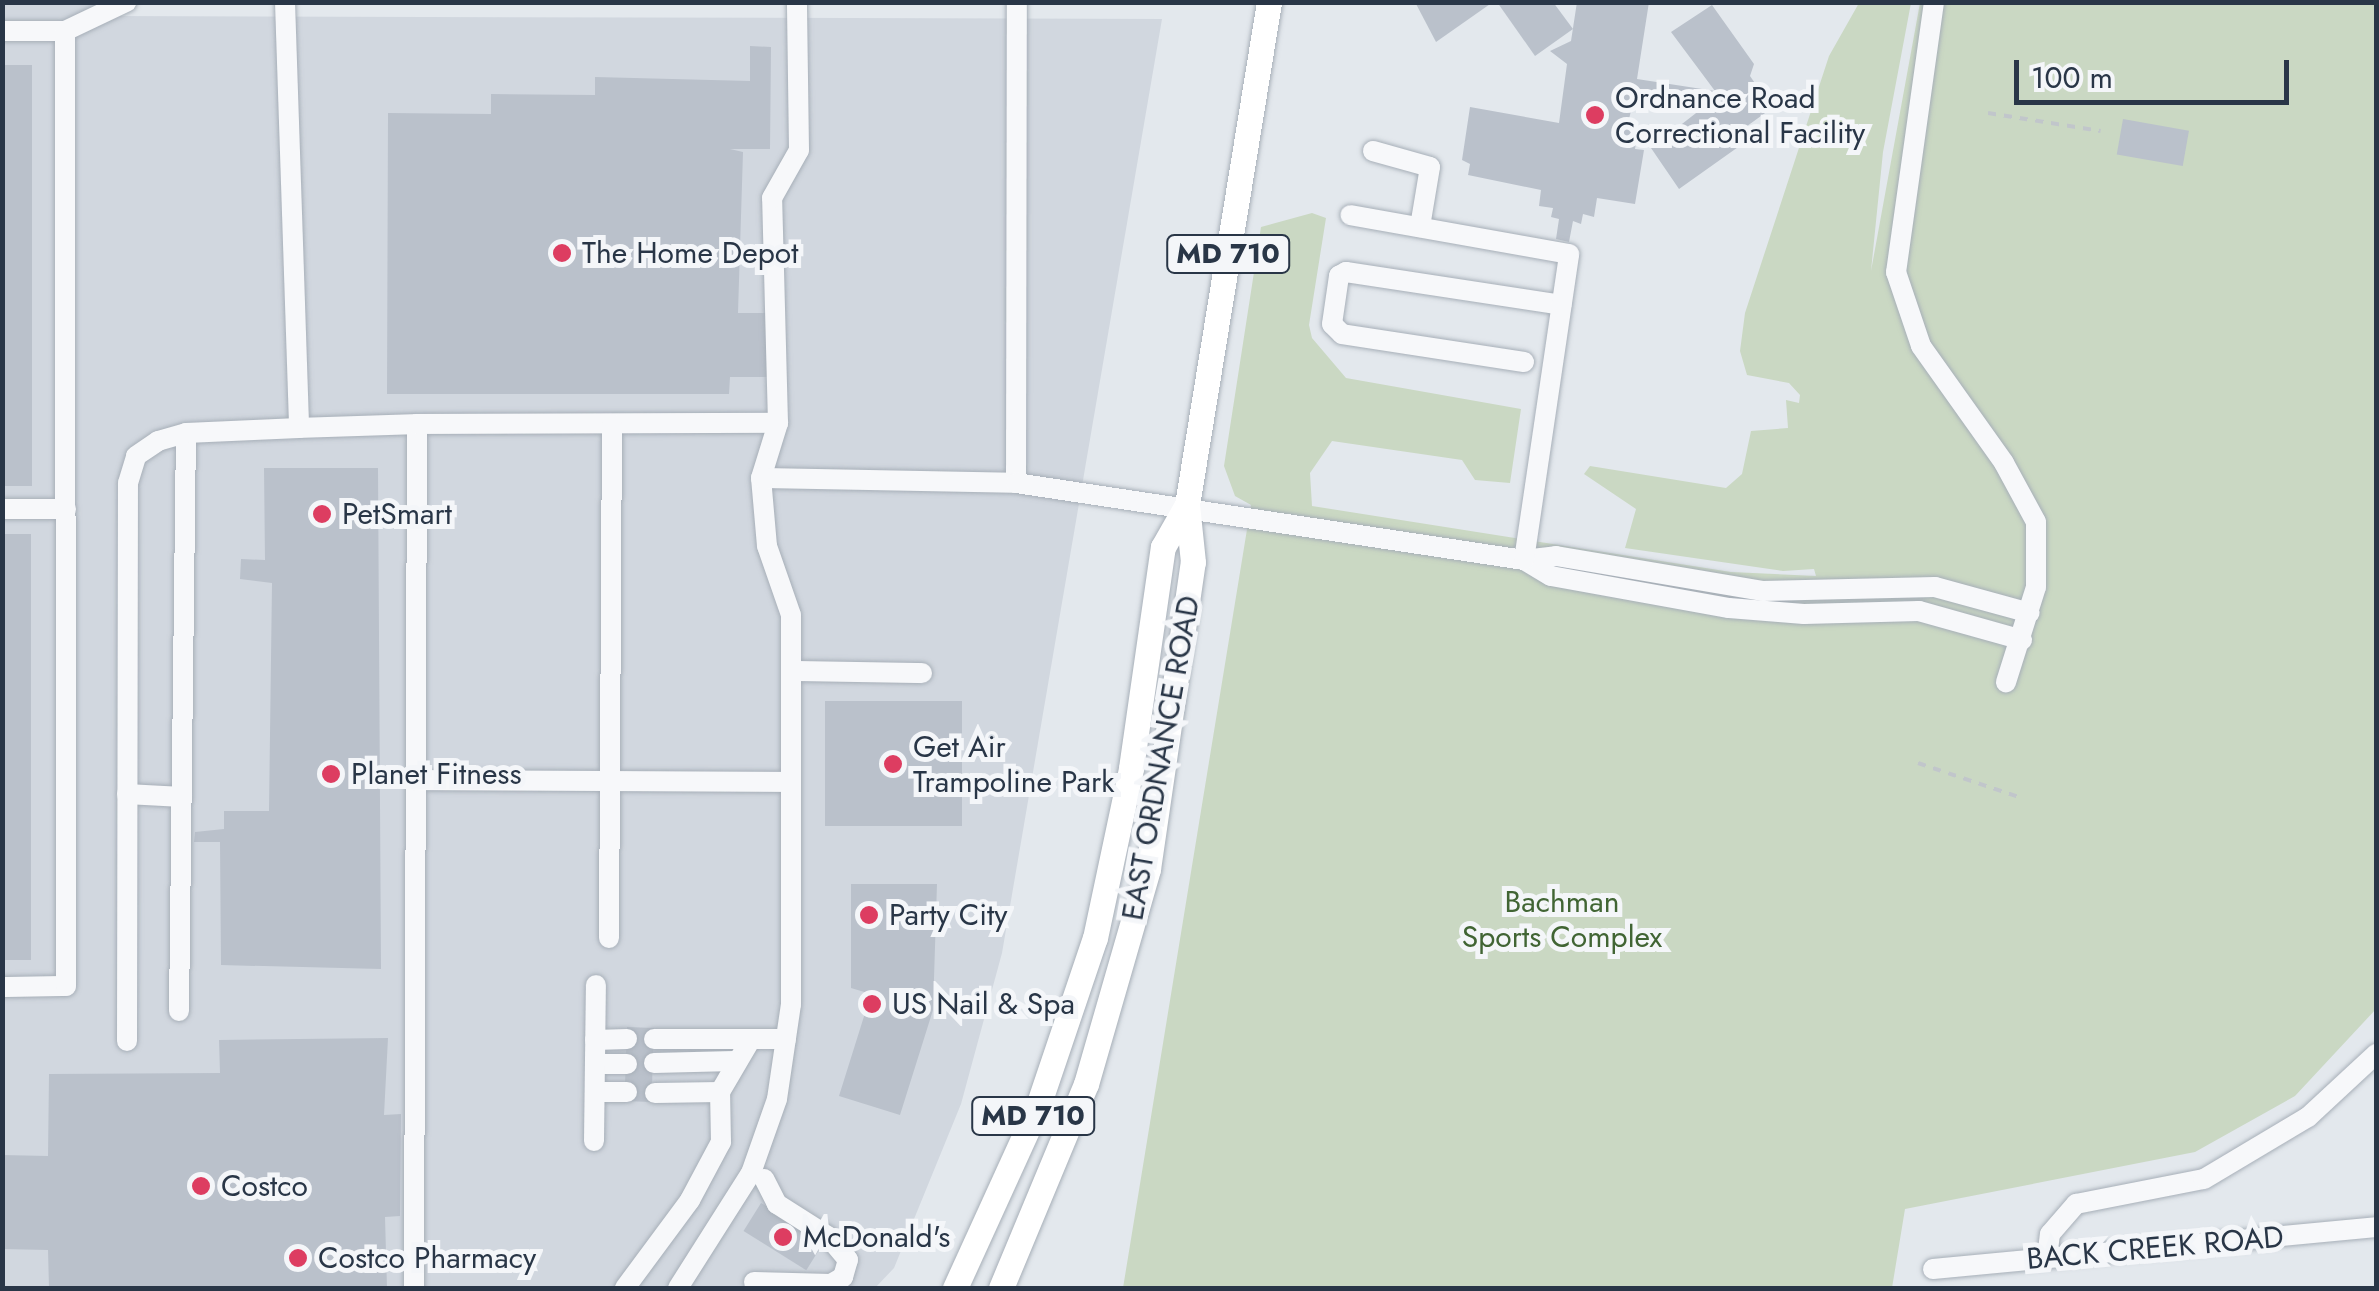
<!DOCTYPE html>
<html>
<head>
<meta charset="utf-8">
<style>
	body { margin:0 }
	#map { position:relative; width:2379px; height:1291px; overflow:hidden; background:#e3e8ed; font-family:Jost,sans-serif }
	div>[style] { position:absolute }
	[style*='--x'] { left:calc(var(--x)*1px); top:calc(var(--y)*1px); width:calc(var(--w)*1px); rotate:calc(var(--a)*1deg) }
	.built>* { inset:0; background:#d1d7df }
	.green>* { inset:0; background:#cad8c3 }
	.building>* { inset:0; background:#bac1cb; transform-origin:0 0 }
	.path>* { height:4px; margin-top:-2px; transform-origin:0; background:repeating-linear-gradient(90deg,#c1c6cb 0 8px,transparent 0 16px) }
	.roads { filter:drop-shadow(0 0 2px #a7afb8) drop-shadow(0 0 2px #a7afb8) }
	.minor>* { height:20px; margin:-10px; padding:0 10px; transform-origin:10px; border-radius:10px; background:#f7f8fa }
	.major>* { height:25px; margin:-12.5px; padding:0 12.5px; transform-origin:12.5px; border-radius:12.5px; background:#fff }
	.dots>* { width:28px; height:28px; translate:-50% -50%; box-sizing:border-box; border:5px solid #f4f6f9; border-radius:50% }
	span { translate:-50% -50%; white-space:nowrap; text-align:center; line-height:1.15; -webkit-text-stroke:10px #f4f6f9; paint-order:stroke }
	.shield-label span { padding:2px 8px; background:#f4f6f9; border:2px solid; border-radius:8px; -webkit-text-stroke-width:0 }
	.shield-label { font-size:28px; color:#293647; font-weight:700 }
	.poi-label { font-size:30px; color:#293647 }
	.left { translate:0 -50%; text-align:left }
	.street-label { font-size:30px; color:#293647 }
	.park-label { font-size:30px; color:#416534 }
	.frame { position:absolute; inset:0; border:5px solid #293647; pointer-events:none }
	.scale { position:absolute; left:2014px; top:60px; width:275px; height:45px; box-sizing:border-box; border:5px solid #293647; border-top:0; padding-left:12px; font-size:30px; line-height:35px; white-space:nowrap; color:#293647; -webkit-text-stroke:8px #f4f6f9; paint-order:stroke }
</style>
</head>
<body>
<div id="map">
	<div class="built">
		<i style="clip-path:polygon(3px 3px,106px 3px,107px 16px,1162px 19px,1002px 953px,961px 1104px,894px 1268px,875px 1288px,3px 1288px)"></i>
	</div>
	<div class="green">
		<i style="clip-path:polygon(1859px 3px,1911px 3px,1883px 152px,1871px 271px,1920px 3px,2376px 3px,2376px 1009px,2295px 1096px,2195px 1152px,1905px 1209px,1892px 1288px,1123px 1288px,1251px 505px,1235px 496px,1224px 466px,1261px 227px,1312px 213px,1326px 218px,1309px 325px,1312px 338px,1346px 378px,1521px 409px,1510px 483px,1475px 480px,1462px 460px,1332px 441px,1310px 473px,1312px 506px,1731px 572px,1816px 576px,1814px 569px,1783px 571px,1625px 548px,1636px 509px,1584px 474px,1590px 466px,1726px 488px,1742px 474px,1751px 431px,1788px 428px,1786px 400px,1799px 403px,1800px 395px,1789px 383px,1747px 375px,1740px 351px,1745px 313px,1829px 56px)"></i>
	</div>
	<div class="building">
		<i style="clip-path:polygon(1415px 2px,1493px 2px,1436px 42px)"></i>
		<i style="clip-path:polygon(1497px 2px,1553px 2px,1573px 29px,1535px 56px)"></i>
		<i style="clip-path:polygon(1577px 2px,1649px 2px,1637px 79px,1715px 91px,1671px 32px,1712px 5px,1754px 64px,1750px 76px,1772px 108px,1743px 129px,1741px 145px,1679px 189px,1651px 148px,1709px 103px,1636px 91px,1628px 123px,1639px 125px,1635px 149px,1644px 150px,1635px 204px,1597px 198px,1594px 217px,1583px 214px,1581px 224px,1573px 221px,1569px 242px,1556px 239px,1559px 219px,1551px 217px,1553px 208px,1539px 206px,1541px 190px,1468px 175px,1470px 164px,1462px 160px,1470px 107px,1559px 123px,1567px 64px,1550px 51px,1571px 41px)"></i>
		<i style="clip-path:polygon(750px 46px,771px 47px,770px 149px,730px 149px,743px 152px,738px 313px,771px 313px,771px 377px,730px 377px,729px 394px,387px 394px,388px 113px,491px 114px,491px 94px,595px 95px,595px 77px,750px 81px)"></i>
		<i style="left:2px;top:65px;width:30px;height:421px"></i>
		<i style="left:2123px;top:119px;width:67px;height:36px;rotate:10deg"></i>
		<i style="clip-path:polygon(264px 468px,378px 468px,381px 969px,221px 965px,220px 842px,194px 842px,195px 832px,224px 829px,224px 811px,269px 811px,272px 583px,240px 579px,241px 559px,265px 560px)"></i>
		<i style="left:2px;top:534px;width:29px;height:426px"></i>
		<i style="left:825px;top:701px;width:137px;height:125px"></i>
		<i style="clip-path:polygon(851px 884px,937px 884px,933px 1010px,900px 1115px,839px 1096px,871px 994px,851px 988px)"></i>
		<i style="left:627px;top:1027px;width:27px;height:74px;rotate:2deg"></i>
		<i style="clip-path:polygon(388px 1038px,384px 1115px,401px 1114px,400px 1216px,385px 1217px,387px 1288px,49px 1288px,48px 1250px,2px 1249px,2px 1155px,48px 1156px,49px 1074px,220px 1073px,219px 1040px)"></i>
		<i style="left:761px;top:1203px;width:74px;height:33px;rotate:32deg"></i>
	</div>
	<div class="path">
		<i style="--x:1988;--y:113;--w:114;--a:9.1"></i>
		<i style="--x:1918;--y:763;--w:110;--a:18.6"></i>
	</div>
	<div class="roads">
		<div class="minor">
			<i style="--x:285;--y:2;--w:426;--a:88.1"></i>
			<i style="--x:299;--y:428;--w:118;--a:-1.9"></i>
			<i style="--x:417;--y:424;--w:864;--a:90.2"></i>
			<i style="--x:1934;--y:2;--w:273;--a:98"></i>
			<i style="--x:1896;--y:272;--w:78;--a:71.3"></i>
			<i style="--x:1921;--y:346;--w:143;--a:54.6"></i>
			<i style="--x:2004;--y:463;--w:67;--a:61.5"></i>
			<i style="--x:2036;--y:522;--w:65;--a:90"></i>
			<i style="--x:2036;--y:587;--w:100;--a:107.5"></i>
			<i style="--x:2;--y:31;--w:63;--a:0"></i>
			<i style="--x:65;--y:31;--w:68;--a:-25.4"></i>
			<i style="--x:1373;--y:151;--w:59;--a:15.7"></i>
			<i style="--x:1430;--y:167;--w:61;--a:99.5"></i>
			<i style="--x:1524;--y:362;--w:184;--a:-171.3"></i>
			<i style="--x:1342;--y:334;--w:14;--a:-135"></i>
			<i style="--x:1332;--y:324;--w:49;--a:-81.7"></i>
			<i style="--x:1339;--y:276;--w:8;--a:-30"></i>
			<i style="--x:1346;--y:272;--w:218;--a:8.7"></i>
			<i style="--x:417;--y:424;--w:361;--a:-0.2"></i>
			<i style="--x:761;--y:478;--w:58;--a:-72.8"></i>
			<i style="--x:778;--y:423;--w:225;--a:-91.5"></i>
			<i style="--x:772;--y:198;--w:55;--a:-60.6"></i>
			<i style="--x:799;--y:150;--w:148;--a:-90.8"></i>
			<i style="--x:1016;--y:483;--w:481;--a:-89.9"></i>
			<i style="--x:2;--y:509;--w:64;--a:0"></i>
			<i style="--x:1524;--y:560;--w:32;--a:-7"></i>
			<i style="--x:1556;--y:556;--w:209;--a:9.6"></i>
			<i style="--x:1762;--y:591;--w:173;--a:-1.3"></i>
			<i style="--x:1935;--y:587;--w:98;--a:15.3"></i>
			<i style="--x:1524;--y:560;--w:31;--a:31"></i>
			<i style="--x:1551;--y:576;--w:181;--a:10.2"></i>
			<i style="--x:1729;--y:608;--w:75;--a:4.6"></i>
			<i style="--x:1804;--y:614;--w:115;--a:-1.5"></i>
			<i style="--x:1919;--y:611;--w:107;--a:15.7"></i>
			<i style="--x:792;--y:671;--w:130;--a:0.9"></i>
			<i style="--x:416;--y:780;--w:375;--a:0.3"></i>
			<i style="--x:127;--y:794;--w:55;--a:3.1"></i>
			<i style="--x:609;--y:938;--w:514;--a:-89.67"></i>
			<i style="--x:2;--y:987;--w:64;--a:-0.9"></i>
			<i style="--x:66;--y:986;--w:955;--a:-90.06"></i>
			<i style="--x:179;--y:1011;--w:578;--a:-89.31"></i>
			<i style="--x:654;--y:1039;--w:132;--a:0"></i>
			<i style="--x:595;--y:1040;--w:32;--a:-2"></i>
			<i style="--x:127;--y:1041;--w:558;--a:-89.9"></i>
			<i style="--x:128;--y:483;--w:28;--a:-73"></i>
			<i style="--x:136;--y:456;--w:27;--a:-34"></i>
			<i style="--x:158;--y:441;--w:29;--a:-16"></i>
			<i style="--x:186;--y:433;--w:113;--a:-2.5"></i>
			<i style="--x:654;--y:1063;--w:80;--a:-1.4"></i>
			<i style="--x:595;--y:1064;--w:32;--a:0"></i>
			<i style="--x:595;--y:1092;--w:32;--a:0"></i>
			<i style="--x:655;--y:1093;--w:65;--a:-0.9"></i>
			<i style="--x:720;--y:1092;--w:61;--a:-59.7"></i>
			<i style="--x:594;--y:1141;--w:156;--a:-89.3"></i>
			<i style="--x:2047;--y:1258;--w:24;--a:-83"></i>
			<i style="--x:2050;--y:1234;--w:40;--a:-49"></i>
			<i style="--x:2076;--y:1204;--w:130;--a:-11.1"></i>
			<i style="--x:2204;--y:1179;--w:121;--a:-30.8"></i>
			<i style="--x:2308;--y:1117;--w:93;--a:-42.8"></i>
			<i style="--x:1933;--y:1269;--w:445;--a:-5.4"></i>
			<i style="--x:754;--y:1282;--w:77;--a:1.5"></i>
			<i style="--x:831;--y:1284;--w:14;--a:-30"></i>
			<i style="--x:843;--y:1277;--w:18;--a:-74"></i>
			<i style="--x:848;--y:1260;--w:30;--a:-130"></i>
			<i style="--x:829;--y:1237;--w:62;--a:-147.6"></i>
			<i style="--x:777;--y:1204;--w:28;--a:-117"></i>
			<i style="--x:625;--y:1288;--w:109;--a:-53.5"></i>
			<i style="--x:690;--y:1200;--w:66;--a:-61.9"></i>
			<i style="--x:721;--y:1142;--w:50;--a:-91.1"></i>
			<i style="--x:678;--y:1288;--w:136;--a:-57.6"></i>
			<i style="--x:751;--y:1173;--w:78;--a:-70.6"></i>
			<i style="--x:777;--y:1099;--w:96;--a:-81.6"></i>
			<i style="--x:791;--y:1004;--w:389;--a:-90"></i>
			<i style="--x:791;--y:615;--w:73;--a:-109.2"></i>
			<i style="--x:767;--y:546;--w:68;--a:-95"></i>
			<i style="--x:761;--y:478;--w:255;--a:1.1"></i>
			<i style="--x:1016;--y:483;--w:514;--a:8.62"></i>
			<i style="--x:1524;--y:560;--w:309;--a:-81.6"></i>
			<i style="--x:1569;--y:254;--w:222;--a:-169.9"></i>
		</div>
		<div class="major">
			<i style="--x:955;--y:1288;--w:200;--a:-65.5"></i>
			<i style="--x:1038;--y:1106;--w:177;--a:-71.3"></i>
			<i style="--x:1095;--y:938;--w:174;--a:-78"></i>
			<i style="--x:1131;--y:768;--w:223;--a:-81.8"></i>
			<i style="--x:1163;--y:547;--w:48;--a:-60.3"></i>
			<i style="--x:1001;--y:1288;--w:221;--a:-67.4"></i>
			<i style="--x:1086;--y:1084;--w:224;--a:-73.9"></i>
			<i style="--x:1148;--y:869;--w:310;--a:-81.7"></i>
			<i style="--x:1193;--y:562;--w:57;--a:-96"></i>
			<i style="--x:1187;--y:505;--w:510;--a:-80.74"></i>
		</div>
	</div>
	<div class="dots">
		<i style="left:1595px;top:115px;background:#dd3d61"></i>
		<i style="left:562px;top:253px;background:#dd3d61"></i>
		<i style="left:322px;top:514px;background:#dd3d61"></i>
		<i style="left:893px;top:764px;background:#dd3d61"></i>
		<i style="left:331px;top:774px;background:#dd3d61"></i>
		<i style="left:869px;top:915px;background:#dd3d61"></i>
		<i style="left:872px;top:1004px;background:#dd3d61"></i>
		<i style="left:201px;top:1186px;background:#dd3d61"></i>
		<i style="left:783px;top:1237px;background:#dd3d61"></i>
		<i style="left:298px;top:1258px;background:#dd3d61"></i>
	</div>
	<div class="shield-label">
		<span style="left:1228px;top:254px">MD 710</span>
		<span style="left:1033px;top:1116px">MD 710</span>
	</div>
	<div class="poi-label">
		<span class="left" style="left:1615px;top:115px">Ordnance Road<br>Correctional Facility</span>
		<span class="left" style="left:582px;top:253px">The Home Depot</span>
		<span class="left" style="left:342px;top:514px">PetSmart</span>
		<span class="left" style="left:913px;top:764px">Get Air<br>Trampoline Park</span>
		<span class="left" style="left:351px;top:774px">Planet Fitness</span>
		<span class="left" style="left:889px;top:915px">Party City</span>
		<span class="left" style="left:892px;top:1004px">US Nail &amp; Spa</span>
		<span class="left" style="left:221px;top:1186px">Costco</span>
		<span class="left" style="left:803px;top:1237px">McDonald's</span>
		<span class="left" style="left:318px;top:1258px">Costco Pharmacy</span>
	</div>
	<div class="street-label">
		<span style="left:1161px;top:758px;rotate:-80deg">EAST ORDNANCE ROAD</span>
		<span style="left:2155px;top:1248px;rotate:-5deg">BACK CREEK ROAD</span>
	</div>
	<div class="park-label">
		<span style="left:1562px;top:919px">Bachman<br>Sports Complex</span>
	</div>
	<div class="frame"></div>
	<div class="scale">100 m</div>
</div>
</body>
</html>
